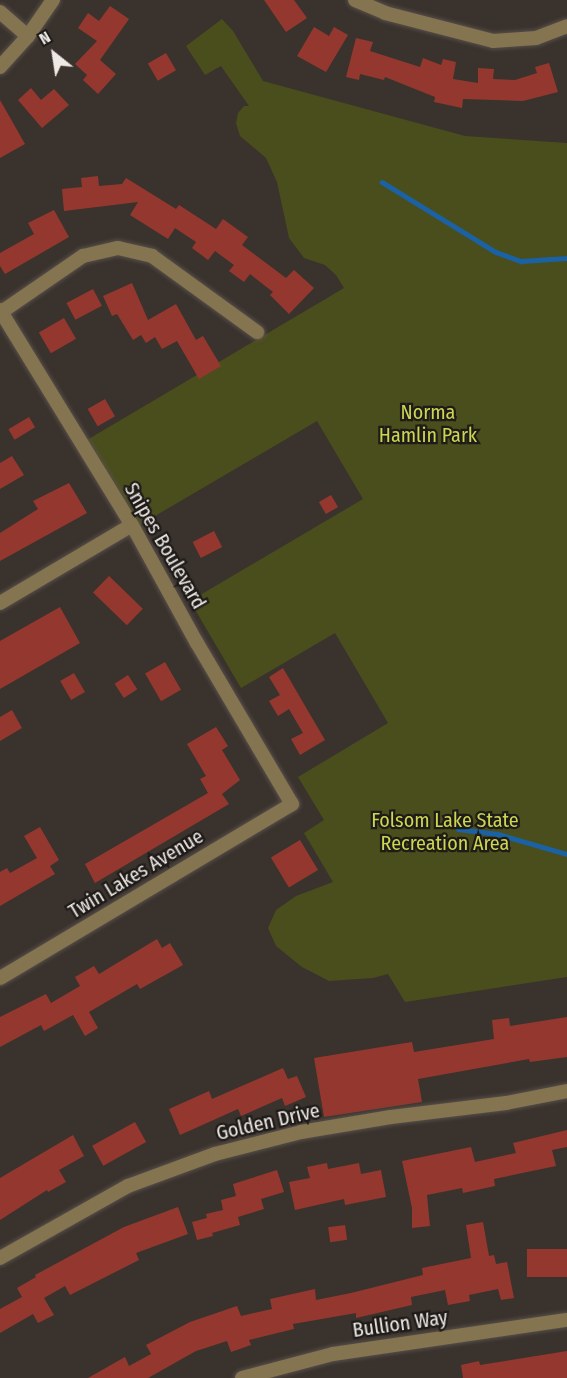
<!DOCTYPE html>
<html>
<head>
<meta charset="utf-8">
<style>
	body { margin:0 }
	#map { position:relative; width:567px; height:1378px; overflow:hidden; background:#3a322c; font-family:"Fira Sans Condensed",sans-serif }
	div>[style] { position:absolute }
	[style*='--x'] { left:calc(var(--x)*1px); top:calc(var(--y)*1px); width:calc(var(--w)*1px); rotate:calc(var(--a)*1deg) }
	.green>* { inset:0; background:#4a4e1c }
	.stream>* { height:4.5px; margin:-2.25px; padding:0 2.25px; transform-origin:2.25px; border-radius:2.25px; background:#1a62a4 }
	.building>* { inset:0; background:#94382f; transform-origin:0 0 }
	.roads { filter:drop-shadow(0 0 2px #574f4a) drop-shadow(0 0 2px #574f4a) }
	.minor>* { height:14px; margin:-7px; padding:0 7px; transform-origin:7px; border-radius:7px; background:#84744f }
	span { translate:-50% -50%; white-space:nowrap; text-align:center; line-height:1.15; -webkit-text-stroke:4.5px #1e1b18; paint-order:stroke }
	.park-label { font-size:20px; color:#ccd650 }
	.street-label { font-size:20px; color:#eee9e5 }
	.north { position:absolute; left:24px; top:24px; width:60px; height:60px; -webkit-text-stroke:4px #1e1b18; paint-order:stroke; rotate:330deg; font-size:16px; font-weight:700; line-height:24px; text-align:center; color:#eee9e5 }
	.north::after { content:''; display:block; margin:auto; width:21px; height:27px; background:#eee9e5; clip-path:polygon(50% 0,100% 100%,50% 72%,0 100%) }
</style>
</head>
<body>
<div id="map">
	<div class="green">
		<i style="clip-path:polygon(222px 19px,233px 31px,263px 81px,465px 136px,567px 143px,567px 977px,405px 1002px,388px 974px,373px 978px,329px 981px,302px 967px,276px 946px,268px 928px,276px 910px,296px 896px,333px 882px,304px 833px,324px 820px,298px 777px,388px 723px,335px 633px,241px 688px,190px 601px,363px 499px,317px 421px,138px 526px,87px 440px,344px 288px,336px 275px,325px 265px,304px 258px,289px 238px,277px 182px,266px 158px,240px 136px,236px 123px,238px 113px,244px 106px,249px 106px,221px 66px,205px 75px,186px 46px)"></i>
	</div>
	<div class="stream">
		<i style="--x:382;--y:182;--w:134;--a:31.6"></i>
		<i style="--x:496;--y:252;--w:27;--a:20"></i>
		<i style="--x:521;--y:261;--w:46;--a:-3.7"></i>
		<i style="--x:458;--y:829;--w:40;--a:7.1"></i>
		<i style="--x:498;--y:834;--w:72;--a:16.2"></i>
	</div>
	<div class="building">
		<i style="clip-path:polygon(264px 0,294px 0,307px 18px,286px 32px)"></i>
		<i style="clip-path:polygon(110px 6px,129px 19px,100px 60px,116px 74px,98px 94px,83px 80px,87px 75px,75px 64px,97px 41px,78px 28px,88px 13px,99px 21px)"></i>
		<i style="clip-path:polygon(314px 27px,329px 36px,334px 27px,348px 35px,326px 72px,297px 56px)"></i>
		<i style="clip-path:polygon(356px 38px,373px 42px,370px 51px,420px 67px,423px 58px,441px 65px,443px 59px,456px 62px,453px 79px,478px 83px,478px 68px,494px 69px,493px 79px,515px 80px,537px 73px,535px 67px,549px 63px,558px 92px,523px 101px,463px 99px,462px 108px,434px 102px,435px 97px,385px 77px,384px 80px,360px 74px,359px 80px,346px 77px)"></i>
		<i style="left:166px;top:53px;width:20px;height:21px;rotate:60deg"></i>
		<i style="clip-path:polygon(31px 88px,41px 100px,54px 89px,69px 105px,42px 128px,18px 100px)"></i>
		<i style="clip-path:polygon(0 100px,25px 144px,0 158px)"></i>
		<i style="clip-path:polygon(98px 176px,99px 186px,122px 184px,126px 178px,176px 209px,179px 205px,216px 229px,223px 219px,248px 237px,242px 245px,286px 278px,294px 270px,314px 288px,289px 314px,270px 295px,273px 292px,250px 274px,244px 282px,229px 271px,234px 265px,215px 251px,208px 260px,192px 248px,196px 242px,175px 228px,168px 239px,130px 215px,138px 202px,64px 211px,62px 189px,82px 187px,81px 178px)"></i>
		<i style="clip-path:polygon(54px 210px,69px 237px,5px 274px,0 266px,0 253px,34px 234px,28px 223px)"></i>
		<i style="clip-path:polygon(132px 283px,148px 320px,176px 304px,196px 340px,203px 336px,221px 366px,199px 379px,177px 341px,162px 349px,155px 337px,146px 343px,141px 335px,133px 340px,117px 314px,112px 316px,103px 296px)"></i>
		<i style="left:93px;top:289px;width:19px;height:30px;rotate:62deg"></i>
		<i style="left:64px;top:318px;width:24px;height:29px;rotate:60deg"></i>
		<i style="left:105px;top:399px;width:20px;height:20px;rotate:60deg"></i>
		<i style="left:29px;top:417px;width:12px;height:24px;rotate:59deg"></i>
		<i style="clip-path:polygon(12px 456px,24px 475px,0 489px,0 463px)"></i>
		<i style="clip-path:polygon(69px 483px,87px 513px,0 561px,0 533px,38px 509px,33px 501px)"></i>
		<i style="left:331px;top:495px;width:14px;height:14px;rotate:60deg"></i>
		<i style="left:214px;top:531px;width:18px;height:24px;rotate:63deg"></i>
		<i style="left:109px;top:576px;width:47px;height:23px;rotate:44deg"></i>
		<i style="clip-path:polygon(60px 607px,80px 643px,0 689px,0 641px)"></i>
		<i style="left:165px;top:662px;width:32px;height:23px;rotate:60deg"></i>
		<i style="clip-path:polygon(283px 668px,325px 740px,300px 755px,291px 739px,303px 733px,289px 709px,278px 716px,269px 701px,280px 695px,269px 677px)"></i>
		<i style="left:74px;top:673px;width:22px;height:16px;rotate:60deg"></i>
		<i style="left:128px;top:675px;width:17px;height:16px;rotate:57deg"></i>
		<i style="clip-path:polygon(12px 710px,22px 728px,0 741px,0 717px)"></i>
		<i style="clip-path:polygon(216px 727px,228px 746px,222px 750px,240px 780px,222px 794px,229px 804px,95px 883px,85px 864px,208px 793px,200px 779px,206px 776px,187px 744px)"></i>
		<i style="clip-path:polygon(40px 827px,59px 860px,50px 866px,55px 874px,0 906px,0 872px,7px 868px,10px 873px,37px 858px,24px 836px)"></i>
		<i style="left:300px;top:840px;width:35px;height:34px;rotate:59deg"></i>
		<i style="clip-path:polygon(157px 939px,162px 948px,170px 943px,183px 965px,140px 989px,137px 984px,89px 1012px,98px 1028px,85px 1036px,73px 1015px,44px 1031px,41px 1025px,0 1047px,0 1017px,46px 994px,51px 1003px,80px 986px,75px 977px,94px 966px,99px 974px)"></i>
		<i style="clip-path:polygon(567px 1017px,567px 1057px,530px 1062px,529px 1059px,418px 1079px,422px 1102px,324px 1117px,314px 1058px,412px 1042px,414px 1052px,494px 1039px,492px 1020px,509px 1018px,510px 1026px)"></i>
		<i style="clip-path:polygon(283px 1068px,288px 1079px,297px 1076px,306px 1097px,285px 1106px,282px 1098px,241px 1116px,238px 1109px,180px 1135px,169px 1109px,209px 1091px,212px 1099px)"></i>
		<i style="left:135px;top:1122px;width:23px;height:49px;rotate:61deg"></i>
		<i style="clip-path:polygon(567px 1130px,567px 1147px,552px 1150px,556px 1166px,494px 1179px,495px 1186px,463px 1193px,462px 1188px,427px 1195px,430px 1226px,412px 1228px,412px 1208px,402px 1161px,471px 1147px,475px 1162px,516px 1153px,513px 1143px)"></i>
		<i style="clip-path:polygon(73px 1135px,84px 1156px,59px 1170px,66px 1182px,48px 1192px,47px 1190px,0 1220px,0 1178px)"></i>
		<i style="clip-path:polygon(327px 1163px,328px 1169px,359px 1163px,361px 1174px,381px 1170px,386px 1197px,345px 1205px,344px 1199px,295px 1210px,289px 1182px,310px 1178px,307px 1167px)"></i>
		<i style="clip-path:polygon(277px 1170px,284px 1192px,261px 1199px,264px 1209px,238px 1217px,240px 1225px,212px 1233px,213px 1236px,197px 1240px,192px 1222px,207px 1218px,206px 1214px,223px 1210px,221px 1200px,236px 1196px,233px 1184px)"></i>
		<i style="clip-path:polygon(178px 1207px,188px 1234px,136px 1253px,139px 1260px,70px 1295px,65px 1286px,44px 1298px,54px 1315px,38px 1323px,33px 1314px,0 1333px,0 1309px,22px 1297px,17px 1288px,36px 1277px,35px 1275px,124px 1227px)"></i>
		<i style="clip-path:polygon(483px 1222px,489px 1256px,494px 1255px,496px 1264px,507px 1262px,514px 1298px,501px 1300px,498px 1289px,469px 1295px,470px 1301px,448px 1305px,445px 1290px,411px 1297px,412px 1305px,356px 1318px,356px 1313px,293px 1324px,294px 1329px,249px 1340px,251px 1345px,231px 1352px,227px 1341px,196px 1351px,148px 1378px,88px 1378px,125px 1357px,129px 1366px,151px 1354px,146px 1345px,190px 1322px,237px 1306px,241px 1316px,272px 1309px,270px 1299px,315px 1289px,316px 1300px,351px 1293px,423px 1275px,422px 1268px,471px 1258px,466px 1225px)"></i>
		<i style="left:345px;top:1225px;width:15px;height:17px;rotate:82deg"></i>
		<i style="left:567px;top:1249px;width:28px;height:40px;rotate:90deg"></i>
		<i style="clip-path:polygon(567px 1351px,567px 1378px,463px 1378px,461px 1365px,479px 1361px,480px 1365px)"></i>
	</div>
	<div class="roads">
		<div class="minor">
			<i style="--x:355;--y:0;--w:33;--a:23"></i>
			<i style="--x:385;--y:13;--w:112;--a:14.5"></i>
			<i style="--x:493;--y:41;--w:43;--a:-4"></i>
			<i style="--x:536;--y:38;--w:33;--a:-21"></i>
			<i style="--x:0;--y:12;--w:37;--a:41"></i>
			<i style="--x:0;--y:67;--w:42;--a:-47.9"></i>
			<i style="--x:28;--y:36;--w:44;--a:-55.2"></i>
			<i style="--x:0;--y:310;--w:252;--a:58.5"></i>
			<i style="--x:132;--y:525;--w:135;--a:61.2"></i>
			<i style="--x:197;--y:643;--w:187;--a:59.5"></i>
			<i style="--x:292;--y:804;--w:340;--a:149.2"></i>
			<i style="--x:0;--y:313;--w:101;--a:-34.5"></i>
			<i style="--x:83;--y:256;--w:36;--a:-13"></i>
			<i style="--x:118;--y:248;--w:35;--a:13"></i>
			<i style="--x:152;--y:256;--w:130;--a:35.9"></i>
			<i style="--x:0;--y:603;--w:153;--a:-30.6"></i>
			<i style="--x:0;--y:1258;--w:147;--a:-29.4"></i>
			<i style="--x:128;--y:1186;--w:93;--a:-20.2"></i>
			<i style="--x:215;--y:1154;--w:89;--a:-14.3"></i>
			<i style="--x:301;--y:1132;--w:91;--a:-9.5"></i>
			<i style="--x:391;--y:1117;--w:116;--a:-6.9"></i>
			<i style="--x:506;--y:1103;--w:62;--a:-11.1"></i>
			<i style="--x:242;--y:1378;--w:94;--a:-14.8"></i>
			<i style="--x:333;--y:1354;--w:236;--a:-8.3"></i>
		</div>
	</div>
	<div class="park-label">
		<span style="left:428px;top:424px">Norma<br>Hamlin Park</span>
		<span style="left:445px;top:832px">Folsom Lake State<br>Recreation Area</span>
	</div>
	<div class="street-label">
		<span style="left:165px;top:546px;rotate:60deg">Snipes Boulevard</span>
		<span style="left:136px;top:874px;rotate:-31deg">Twin Lakes Avenue</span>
		<span style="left:268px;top:1122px;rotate:-13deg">Golden Drive</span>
		<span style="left:400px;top:1324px;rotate:-8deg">Bullion Way</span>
	</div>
	<div class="north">N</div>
</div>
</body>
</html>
